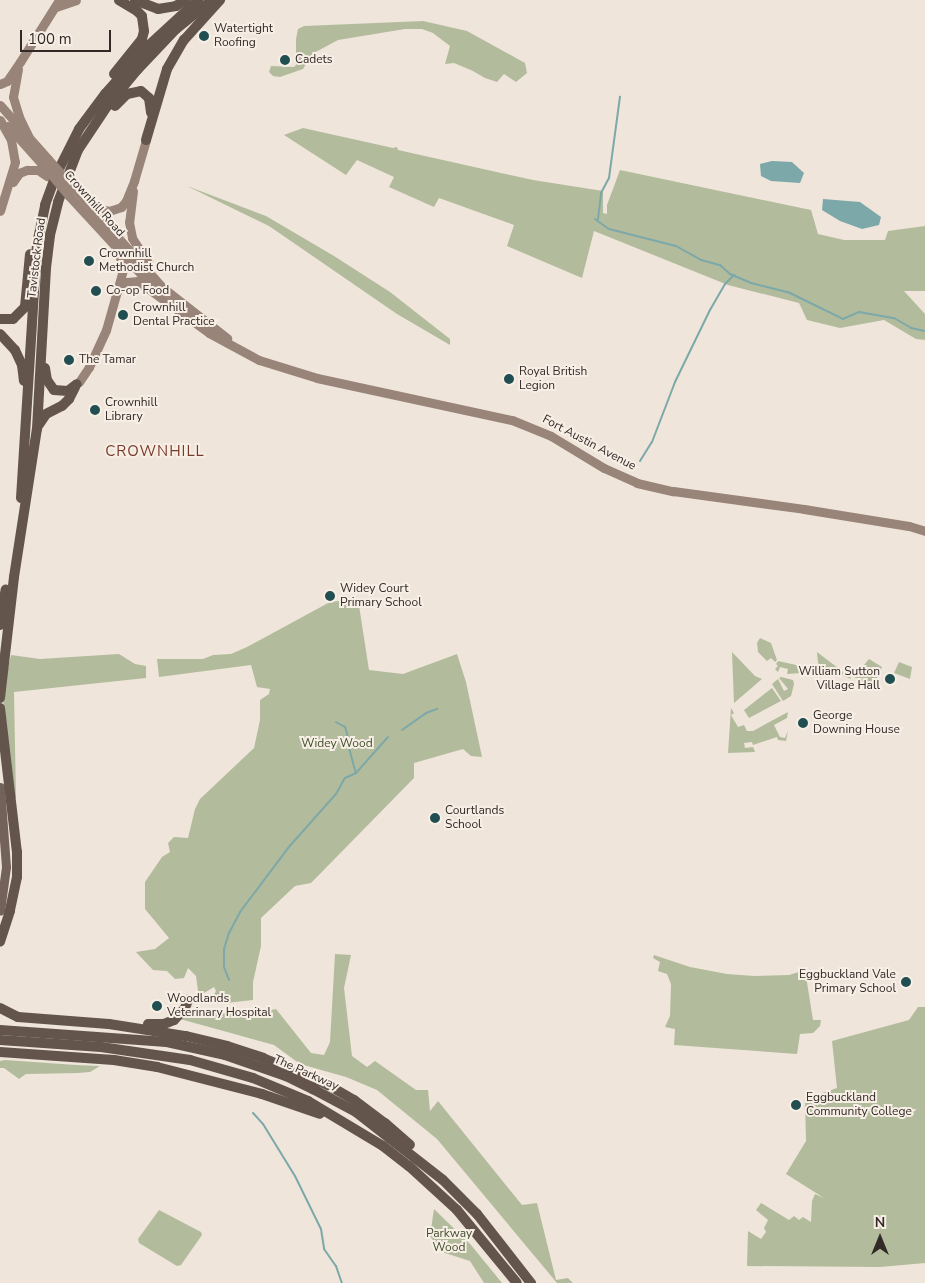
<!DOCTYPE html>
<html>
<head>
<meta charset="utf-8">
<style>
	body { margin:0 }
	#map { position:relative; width:925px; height:1283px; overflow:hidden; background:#efe5da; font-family:"Nunito Sans",sans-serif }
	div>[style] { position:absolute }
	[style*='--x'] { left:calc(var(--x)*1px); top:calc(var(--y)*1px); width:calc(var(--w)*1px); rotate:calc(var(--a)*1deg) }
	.green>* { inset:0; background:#b2bc9c }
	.water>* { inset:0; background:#7ca8a9 }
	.stream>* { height:2px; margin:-1px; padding:0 1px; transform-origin:1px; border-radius:1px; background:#7ca8a9 }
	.secondary>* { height:9px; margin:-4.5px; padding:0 4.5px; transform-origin:4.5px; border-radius:4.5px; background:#998479 }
	.primary>* { height:9px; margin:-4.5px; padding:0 4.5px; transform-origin:4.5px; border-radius:4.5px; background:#736259 }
	.trunk>* { height:10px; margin:-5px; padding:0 5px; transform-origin:5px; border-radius:5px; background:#63544c }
	.secondary-bridge>* { height:9px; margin:-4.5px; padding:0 4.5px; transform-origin:4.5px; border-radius:4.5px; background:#998479 }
	.dots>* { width:14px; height:14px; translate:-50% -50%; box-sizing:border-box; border:2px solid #f7efe6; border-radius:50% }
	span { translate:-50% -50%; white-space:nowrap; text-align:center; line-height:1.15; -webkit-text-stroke:4px #f7efe6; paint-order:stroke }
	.poi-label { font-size:12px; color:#332a27 }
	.left { translate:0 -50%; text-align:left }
	.right { translate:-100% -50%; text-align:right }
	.street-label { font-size:12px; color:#332a27 }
	.park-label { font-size:12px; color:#434f2d }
	.quarter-label { font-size:15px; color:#7a3a28; letter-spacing:1px }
	.north { position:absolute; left:855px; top:1213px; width:50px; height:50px; -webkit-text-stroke:4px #f7efe6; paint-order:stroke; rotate:0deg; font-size:14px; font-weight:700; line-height:20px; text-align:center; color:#332a27 }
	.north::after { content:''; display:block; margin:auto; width:18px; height:22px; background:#332a27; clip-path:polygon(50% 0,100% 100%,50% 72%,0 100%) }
	.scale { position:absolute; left:20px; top:30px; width:91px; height:22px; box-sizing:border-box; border:2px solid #332a27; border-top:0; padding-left:6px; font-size:15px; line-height:18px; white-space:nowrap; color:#332a27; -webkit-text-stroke:4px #f7efe6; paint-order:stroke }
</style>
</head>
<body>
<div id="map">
	<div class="green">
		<i style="clip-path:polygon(423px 21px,467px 31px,525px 63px,527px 73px,516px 82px,504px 74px,497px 82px,485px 78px,473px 71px,454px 63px,445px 64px,450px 46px,433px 33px,422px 29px,405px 29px,338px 40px,312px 54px,303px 69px,280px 77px,273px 76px,269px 72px,271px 66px,294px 67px,296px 65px,296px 39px,298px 29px,304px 26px)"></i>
		<i style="clip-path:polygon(303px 128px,393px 148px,397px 147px,398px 150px,533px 180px,603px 191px,603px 213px,607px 214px,607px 205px,620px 170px,811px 210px,818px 234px,844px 240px,885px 240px,888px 231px,925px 226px,925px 291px,904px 291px,925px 314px,925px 340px,916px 339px,884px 320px,840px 328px,807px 320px,799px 303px,728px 285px,594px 231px,582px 278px,507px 246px,514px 225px,439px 198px,434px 207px,389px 187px,394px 177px,357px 160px,346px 175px,284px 135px)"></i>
		<i style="clip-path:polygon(187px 186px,266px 216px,334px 256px,390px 292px,450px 339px,450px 345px,397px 314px,269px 226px)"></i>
		<i style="clip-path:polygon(358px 599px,369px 670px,403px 674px,457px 654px,466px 682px,482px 757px,471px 756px,463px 749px,414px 763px,414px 778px,311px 883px,295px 886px,261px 918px,261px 946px,253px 982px,253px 1000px,217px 1004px,211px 1000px,216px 991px,214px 987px,204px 993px,198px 991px,196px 976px,188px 968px,184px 978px,175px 979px,167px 971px,153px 970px,136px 952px,155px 949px,169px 938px,145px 909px,145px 882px,162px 857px,170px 852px,168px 843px,174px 837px,188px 838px,195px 809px,200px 799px,254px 748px,260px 720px,260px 700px,269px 694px,270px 689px,257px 687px,251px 665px,159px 677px,157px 659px,203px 659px,213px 655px,231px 654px,247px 647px,330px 602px)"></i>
		<i style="clip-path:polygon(760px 638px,771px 643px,777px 660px,775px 662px,771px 658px,767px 661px,758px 652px,757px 643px)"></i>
		<i style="clip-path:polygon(732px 652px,755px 676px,762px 679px,734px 703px)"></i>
		<i style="clip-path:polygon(817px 652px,851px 678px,851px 679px,821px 666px,818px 663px)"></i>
		<i style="clip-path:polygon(119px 654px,135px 664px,146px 666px,146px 678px,14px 692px,16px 798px,13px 797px,4px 723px,3px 691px,11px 655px,40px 659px)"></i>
		<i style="clip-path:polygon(869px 659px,882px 667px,873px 687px,854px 677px)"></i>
		<i style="clip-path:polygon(778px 661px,801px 666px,800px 673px,787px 674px,788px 669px,780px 667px,778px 672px,775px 669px,778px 666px,776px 664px)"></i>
		<i style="clip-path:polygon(899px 662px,912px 667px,910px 679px,894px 673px)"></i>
		<i style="clip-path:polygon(781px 677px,793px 680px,794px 684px,791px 696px,783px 701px,772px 684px,778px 679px,784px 691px,788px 689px,779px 678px)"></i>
		<i style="clip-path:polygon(772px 688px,781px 701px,749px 718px,744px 710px)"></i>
		<i style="clip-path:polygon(731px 708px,734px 713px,731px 715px,738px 727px,744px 725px,747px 731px,753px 731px,788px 712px,787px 718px,774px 725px,780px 737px,785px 738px,788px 731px,786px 741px,778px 740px,777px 737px,753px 745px,752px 742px,744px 743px,745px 748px,753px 747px,755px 752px,728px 753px)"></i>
		<i style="clip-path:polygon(335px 954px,351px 955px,344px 988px,352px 1056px,367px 1067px,375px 1061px,416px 1090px,428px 1090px,430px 1111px,438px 1101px,522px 1205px,537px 1203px,556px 1280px,568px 1278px,573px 1283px,557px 1283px,437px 1139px,377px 1090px,346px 1077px,300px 1064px,274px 1045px,180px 1019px,186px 1012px,199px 1009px,241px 1016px,276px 1009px,311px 1053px,324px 1055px,330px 1042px)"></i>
		<i style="clip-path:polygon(654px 955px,690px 967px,727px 974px,754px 976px,789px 975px,805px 970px,813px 1020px,821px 1020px,820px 1026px,813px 1033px,800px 1034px,797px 1054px,674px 1045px,675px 1029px,665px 1027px,670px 1016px,671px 984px,667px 974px,658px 971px,660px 962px,653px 958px)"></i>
		<i style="clip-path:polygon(918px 1007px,925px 1007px,925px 1263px,880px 1267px,747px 1266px,748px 1231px,761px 1239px,766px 1232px,764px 1228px,768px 1220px,756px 1210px,761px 1203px,789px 1220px,794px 1216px,799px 1220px,803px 1217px,811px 1222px,812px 1201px,815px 1194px,824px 1198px,786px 1174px,806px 1141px,805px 1099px,837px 1088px,832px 1041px,909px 1020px)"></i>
		<i style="clip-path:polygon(5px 1060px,76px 1065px,100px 1066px,90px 1072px,78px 1073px,26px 1074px,19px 1079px,4px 1068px,0 1068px,0 1061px)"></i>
		<i style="clip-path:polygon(434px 1209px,471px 1245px,502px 1283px,484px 1283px,470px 1261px,442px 1252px,430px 1236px)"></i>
		<i style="clip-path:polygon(159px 1210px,201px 1232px,202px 1235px,181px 1265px,177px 1266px,139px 1243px,138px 1239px)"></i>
	</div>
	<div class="water">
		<i style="clip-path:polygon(772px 161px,792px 162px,804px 173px,800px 183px,771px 181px,761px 176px,760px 164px)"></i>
		<i style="clip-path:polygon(823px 199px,860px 202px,881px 217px,879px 225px,862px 229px,840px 221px,822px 210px)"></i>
	</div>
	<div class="stream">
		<i style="--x:595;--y:219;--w:17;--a:36"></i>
		<i style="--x:609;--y:229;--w:69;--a:14.2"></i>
		<i style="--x:676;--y:246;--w:29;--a:29"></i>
		<i style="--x:701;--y:260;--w:20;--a:15"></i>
		<i style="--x:720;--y:265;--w:13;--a:42"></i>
		<i style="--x:730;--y:274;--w:23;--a:23"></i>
		<i style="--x:751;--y:283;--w:38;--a:14"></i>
		<i style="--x:788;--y:292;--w:61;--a:26.1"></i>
		<i style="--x:843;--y:319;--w:17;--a:-24"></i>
		<i style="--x:859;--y:312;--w:36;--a:10"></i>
		<i style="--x:894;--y:318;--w:20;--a:30"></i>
		<i style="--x:911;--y:328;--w:14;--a:12"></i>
		<i style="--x:598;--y:219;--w:26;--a:-83"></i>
		<i style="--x:601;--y:193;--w:17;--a:-62"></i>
		<i style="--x:609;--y:178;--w:82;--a:-82.3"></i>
		<i style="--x:640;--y:461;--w:22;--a:-58"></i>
		<i style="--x:652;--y:442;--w:64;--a:-69"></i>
		<i style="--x:675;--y:382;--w:80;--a:-64.1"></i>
		<i style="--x:710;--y:310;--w:30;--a:-60"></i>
		<i style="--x:725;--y:284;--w:13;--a:-45"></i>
		<i style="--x:336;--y:722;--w:10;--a:29"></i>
		<i style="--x:345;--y:727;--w:6;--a:72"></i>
		<i style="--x:347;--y:733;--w:11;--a:85"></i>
		<i style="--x:348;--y:744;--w:30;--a:75"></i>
		<i style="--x:402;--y:730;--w:29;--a:-35"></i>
		<i style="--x:426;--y:713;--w:12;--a:-20"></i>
		<i style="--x:229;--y:980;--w:14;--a:-111"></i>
		<i style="--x:224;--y:967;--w:18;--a:-90"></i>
		<i style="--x:224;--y:949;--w:17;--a:-73"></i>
		<i style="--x:229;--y:933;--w:24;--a:-62"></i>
		<i style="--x:240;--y:912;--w:80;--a:-53.1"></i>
		<i style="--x:288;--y:848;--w:72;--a:-48.4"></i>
		<i style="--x:336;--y:794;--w:18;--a:-61"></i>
		<i style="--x:345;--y:778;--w:12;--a:-24"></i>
		<i style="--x:356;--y:773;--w:48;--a:-48.4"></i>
		<i style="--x:253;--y:1113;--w:15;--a:48"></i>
		<i style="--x:263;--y:1124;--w:61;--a:58.4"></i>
		<i style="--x:295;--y:1176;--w:59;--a:63.9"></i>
		<i style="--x:321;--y:1229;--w:20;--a:81"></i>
		<i style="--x:324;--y:1249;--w:21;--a:55"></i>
		<i style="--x:336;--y:1266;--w:18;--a:71"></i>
	</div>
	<div class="secondary">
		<i style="--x:56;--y:7;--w:21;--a:-19"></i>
		<i style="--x:18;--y:69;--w:28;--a:100"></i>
		<i style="--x:13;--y:97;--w:21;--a:73"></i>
		<i style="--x:19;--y:117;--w:25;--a:64"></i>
		<i style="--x:0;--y:84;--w:8;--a:-23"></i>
		<i style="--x:7;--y:81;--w:23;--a:-56"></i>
		<i style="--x:20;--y:62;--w:73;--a:-57.8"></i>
		<i style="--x:0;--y:105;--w:72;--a:48.4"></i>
		<i style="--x:0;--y:120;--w:23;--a:61"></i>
		<i style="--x:11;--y:140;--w:22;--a:80"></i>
		<i style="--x:15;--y:162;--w:51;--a:107"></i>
		<i style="--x:8;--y:126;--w:62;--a:48.3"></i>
		<i style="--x:13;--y:182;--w:11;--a:-56"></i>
		<i style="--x:19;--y:173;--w:9;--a:-21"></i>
		<i style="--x:27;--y:170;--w:11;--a:0"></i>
		<i style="--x:38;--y:170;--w:11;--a:34"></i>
		<i style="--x:72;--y:186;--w:135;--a:48.3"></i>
		<i style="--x:162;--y:287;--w:83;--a:38.1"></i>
		<i style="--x:133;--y:191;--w:31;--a:97"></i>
		<i style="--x:129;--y:222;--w:16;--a:79"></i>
		<i style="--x:132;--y:238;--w:30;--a:57"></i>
		<i style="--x:69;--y:196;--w:125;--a:47.3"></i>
		<i style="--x:92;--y:203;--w:11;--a:34"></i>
		<i style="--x:101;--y:209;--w:8;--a:14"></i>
		<i style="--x:109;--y:211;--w:13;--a:-18"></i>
		<i style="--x:121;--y:207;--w:8;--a:-50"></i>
		<i style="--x:126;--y:201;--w:22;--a:-68"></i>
		<i style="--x:134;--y:181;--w:43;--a:-73.7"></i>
		<i style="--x:118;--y:290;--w:12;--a:-42"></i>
		<i style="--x:127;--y:282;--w:11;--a:-5"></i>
		<i style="--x:138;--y:281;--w:88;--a:36.2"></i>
		<i style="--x:209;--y:333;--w:57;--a:28.4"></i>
		<i style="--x:259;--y:360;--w:61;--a:17.2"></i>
		<i style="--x:317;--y:378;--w:199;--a:12.2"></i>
		<i style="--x:512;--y:420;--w:42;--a:22.3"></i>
		<i style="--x:551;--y:436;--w:62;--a:31.1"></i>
		<i style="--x:604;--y:468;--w:36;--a:24"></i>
		<i style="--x:637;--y:483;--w:37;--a:13"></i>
		<i style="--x:673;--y:491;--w:132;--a:7.8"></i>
		<i style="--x:804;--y:509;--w:106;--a:9.2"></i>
		<i style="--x:909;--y:526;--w:17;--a:17"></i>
		<i style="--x:79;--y:382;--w:18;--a:-56"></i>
		<i style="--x:89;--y:367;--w:41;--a:-65.3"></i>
		<i style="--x:106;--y:330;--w:62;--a:-74.2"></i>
		<i style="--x:123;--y:270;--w:16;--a:-104"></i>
	</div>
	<div class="primary">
		<i style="--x:0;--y:787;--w:80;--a:85.7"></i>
		<i style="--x:6;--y:867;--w:44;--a:97.8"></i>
	</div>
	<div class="trunk">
		<i style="--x:135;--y:0;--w:25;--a:21"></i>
		<i style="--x:158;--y:9;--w:18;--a:-9"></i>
		<i style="--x:176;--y:6;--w:11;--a:-34"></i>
		<i style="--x:114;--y:74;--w:45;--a:-51.3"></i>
		<i style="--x:142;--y:39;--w:8;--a:-76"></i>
		<i style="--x:144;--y:31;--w:15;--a:-98"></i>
		<i style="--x:142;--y:16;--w:7;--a:-135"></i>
		<i style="--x:137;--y:11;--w:21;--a:-149"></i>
		<i style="--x:115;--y:106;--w:17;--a:-45"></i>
		<i style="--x:127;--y:94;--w:14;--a:-12"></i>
		<i style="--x:141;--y:91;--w:11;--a:41"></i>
		<i style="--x:149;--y:98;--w:15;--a:82"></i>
		<i style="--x:146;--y:140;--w:74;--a:-73.5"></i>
		<i style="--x:167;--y:69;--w:34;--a:-60"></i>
		<i style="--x:184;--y:40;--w:54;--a:-48"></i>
		<i style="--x:0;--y:319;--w:13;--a:0"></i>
		<i style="--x:13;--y:319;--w:17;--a:-45"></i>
		<i style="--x:25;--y:307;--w:53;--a:-84.6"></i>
		<i style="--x:0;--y:334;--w:22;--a:47"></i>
		<i style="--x:15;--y:350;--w:17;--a:65"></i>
		<i style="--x:22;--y:365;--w:16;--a:83"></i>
		<i style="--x:45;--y:368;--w:12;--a:81"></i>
		<i style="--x:47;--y:380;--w:12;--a:55"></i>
		<i style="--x:54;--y:390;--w:14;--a:4"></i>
		<i style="--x:68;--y:391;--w:11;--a:-38"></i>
		<i style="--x:38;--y:426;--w:14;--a:-56"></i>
		<i style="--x:46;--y:414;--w:18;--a:-27"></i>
		<i style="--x:62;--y:406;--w:10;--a:-45"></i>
		<i style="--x:69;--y:399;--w:13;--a:-63"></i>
		<i style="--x:21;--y:498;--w:255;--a:-86.4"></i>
		<i style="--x:37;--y:244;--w:40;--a:-78"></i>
		<i style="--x:45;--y:205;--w:32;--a:-70"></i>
		<i style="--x:56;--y:175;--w:51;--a:-63.4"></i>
		<i style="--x:79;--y:129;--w:44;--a:-53.4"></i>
		<i style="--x:105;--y:94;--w:62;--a:-48.3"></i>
		<i style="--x:146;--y:48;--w:71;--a:-42.7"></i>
		<i style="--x:0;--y:625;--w:36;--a:-81"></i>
		<i style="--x:0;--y:698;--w:122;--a:-83.4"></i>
		<i style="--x:14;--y:577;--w:150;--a:-81.2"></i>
		<i style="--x:37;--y:429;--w:161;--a:-86.8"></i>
		<i style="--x:46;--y:268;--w:33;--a:-83"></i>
		<i style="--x:50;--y:235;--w:34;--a:-76"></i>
		<i style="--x:58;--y:202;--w:56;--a:-69"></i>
		<i style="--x:78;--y:150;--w:54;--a:-56.3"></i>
		<i style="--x:108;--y:105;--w:47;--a:-50.2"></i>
		<i style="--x:138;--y:69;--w:55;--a:-46.5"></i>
		<i style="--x:176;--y:29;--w:46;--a:-38.9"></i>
		<i style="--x:0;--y:708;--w:145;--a:83.3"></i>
		<i style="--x:17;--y:852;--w:25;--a:90"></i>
		<i style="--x:17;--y:877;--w:35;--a:102"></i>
		<i style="--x:10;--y:911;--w:32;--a:108"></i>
		<i style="--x:0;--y:1008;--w:20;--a:27"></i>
		<i style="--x:18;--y:1017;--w:91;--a:4.4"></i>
		<i style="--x:109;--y:1024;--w:78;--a:8.9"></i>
		<i style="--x:186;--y:1036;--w:42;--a:13.7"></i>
		<i style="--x:227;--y:1046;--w:38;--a:18"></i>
		<i style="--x:263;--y:1058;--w:70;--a:22.6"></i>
		<i style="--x:328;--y:1085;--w:30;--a:30"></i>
		<i style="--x:354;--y:1100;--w:39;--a:37"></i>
		<i style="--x:385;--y:1123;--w:33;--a:41"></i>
		<i style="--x:148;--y:1024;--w:16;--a:0"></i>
		<i style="--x:164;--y:1024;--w:11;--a:-22"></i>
		<i style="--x:174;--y:1020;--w:16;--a:-47"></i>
		<i style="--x:185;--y:1008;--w:9;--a:-69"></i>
		<i style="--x:0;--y:1030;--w:167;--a:4.1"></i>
		<i style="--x:167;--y:1042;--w:59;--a:12.6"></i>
		<i style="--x:225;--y:1055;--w:65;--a:19"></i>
		<i style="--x:286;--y:1076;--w:30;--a:26"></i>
		<i style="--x:313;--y:1089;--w:49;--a:28.1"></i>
		<i style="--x:356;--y:1112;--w:110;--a:38"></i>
		<i style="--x:443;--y:1180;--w:48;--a:45"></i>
		<i style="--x:477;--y:1214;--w:88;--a:52"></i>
		<i style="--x:0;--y:1040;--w:101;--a:4"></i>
		<i style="--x:101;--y:1047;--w:90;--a:8.3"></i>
		<i style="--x:190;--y:1060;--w:66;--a:15.9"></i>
		<i style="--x:253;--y:1078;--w:60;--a:22.7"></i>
		<i style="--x:308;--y:1101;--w:87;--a:31"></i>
		<i style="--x:383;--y:1146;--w:33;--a:38"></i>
		<i style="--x:409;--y:1166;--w:65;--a:42.5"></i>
		<i style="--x:457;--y:1210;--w:94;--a:50.6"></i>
		<i style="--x:0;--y:1052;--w:114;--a:4"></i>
		<i style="--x:114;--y:1060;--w:44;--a:9.2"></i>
		<i style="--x:157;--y:1067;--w:108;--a:14.4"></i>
		<i style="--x:262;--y:1094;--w:61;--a:19"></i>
	</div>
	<div class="secondary-bridge">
		<i style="--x:48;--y:159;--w:36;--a:48"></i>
		<i style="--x:49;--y:172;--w:31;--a:50"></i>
	</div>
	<div class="dots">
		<i style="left:204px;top:36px;background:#214e50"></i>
		<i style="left:285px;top:60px;background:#214e50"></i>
		<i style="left:89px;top:261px;background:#214e50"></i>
		<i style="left:96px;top:291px;background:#214e50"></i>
		<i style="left:123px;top:315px;background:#214e50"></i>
		<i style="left:69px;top:360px;background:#214e50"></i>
		<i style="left:509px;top:379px;background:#214e50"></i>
		<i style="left:95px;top:410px;background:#214e50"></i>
		<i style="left:330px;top:596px;background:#214e50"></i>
		<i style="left:890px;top:679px;background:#214e50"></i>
		<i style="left:803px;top:723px;background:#214e50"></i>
		<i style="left:435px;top:818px;background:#214e50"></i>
		<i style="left:906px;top:982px;background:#214e50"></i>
		<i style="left:157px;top:1006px;background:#214e50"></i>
		<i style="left:796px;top:1105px;background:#214e50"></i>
	</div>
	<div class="poi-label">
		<span class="left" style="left:214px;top:36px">Watertight<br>Roofing</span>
		<span class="left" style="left:295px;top:60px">Cadets</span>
		<span class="left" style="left:99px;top:261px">Crownhill<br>Methodist Church</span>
		<span class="left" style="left:106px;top:291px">Co-op Food</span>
		<span class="left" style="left:133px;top:315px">Crownhill<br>Dental Practice</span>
		<span class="left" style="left:79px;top:360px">The Tamar</span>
		<span class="left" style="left:519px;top:379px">Royal British<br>Legion</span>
		<span class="left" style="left:105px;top:410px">Crownhill<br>Library</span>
		<span class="left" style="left:340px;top:596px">Widey Court<br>Primary School</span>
		<span class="right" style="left:880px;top:679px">William Sutton<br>Village Hall</span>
		<span class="left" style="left:813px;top:723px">George<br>Downing House</span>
		<span class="left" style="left:445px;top:818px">Courtlands<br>School</span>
		<span class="right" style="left:896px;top:982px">Eggbuckland Vale<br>Primary School</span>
		<span class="left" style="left:167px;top:1006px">Woodlands<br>Veterinary Hospital</span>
		<span class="left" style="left:806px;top:1105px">Eggbuckland<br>Community College</span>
	</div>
	<div class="street-label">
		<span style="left:94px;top:204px;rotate:48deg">Crownhill Road</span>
		<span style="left:37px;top:258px;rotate:-83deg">Tavistock Road</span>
		<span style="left:589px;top:443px;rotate:28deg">Fort Austin Avenue</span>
		<span style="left:306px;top:1073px;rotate:24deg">The Parkway</span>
	</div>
	<div class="park-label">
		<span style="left:337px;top:744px">Widey Wood</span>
		<span style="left:449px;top:1241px">Parkway<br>Wood</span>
	</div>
	<div class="quarter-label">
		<span style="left:155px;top:452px">CROWNHILL</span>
	</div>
	<div class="north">N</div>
	<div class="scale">100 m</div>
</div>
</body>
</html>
